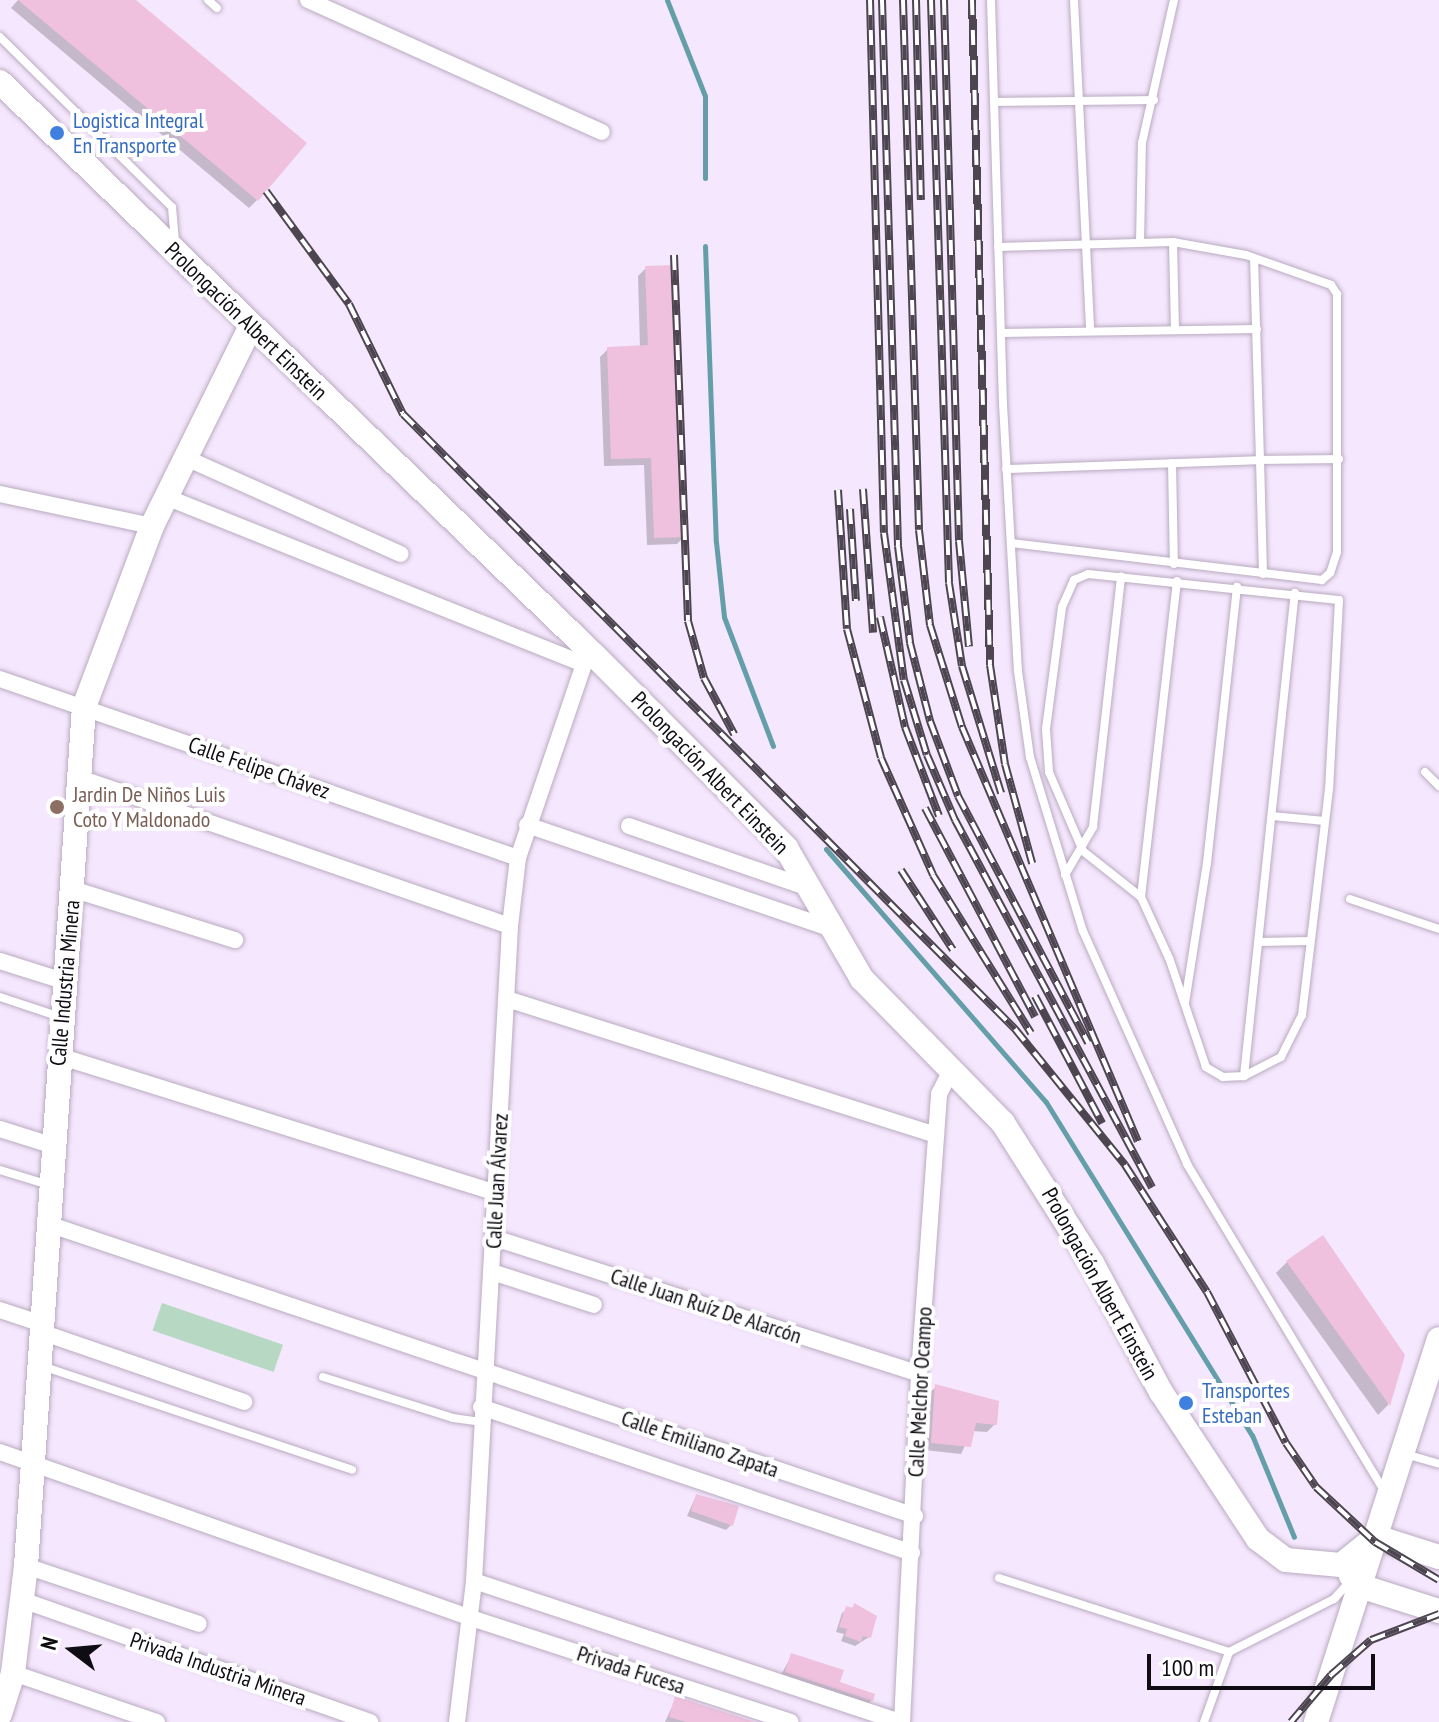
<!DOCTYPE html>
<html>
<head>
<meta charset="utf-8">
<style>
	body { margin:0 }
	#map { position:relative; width:1439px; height:1722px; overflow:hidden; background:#f5e7fd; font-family:"PT Sans Narrow",sans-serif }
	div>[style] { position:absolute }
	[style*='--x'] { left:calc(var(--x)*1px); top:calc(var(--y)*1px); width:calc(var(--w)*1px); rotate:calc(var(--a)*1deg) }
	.green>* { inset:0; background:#b7d9c3; transform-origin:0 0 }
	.shadow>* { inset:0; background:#0003 }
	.stream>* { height:5px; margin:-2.5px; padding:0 2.5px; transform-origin:2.5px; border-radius:2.5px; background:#639ea9 }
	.building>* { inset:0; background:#efc1de }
	.roads { filter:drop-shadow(0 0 2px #b9abc0) drop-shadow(0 0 2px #b9abc0) }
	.lane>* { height:8px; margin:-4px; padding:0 4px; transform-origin:4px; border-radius:4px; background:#fff }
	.street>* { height:16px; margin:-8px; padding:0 8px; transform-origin:8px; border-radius:8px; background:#fff }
	.secondary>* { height:24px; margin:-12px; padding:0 12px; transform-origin:12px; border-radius:12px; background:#fff }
	.rail>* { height:8px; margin-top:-4px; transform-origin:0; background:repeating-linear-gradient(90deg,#fff 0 15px,#4d4651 0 30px); box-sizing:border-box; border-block:2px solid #4d4651 }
	.dots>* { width:22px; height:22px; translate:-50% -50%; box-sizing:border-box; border:4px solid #fff; border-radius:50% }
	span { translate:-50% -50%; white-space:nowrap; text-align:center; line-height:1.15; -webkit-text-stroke:8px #fff; paint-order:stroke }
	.shop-label { font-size:22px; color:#366cbe }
	.left { translate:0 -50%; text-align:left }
	.street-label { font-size:22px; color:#100c13 }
	.education-label { font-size:22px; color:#785e54 }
	.north { position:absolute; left:32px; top:1610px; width:80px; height:80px; -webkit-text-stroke:6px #fff; paint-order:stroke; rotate:286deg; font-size:22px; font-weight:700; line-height:32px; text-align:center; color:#100c13 }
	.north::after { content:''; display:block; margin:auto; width:28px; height:36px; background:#100c13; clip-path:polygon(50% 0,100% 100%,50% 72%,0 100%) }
	.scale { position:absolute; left:1147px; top:1654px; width:228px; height:36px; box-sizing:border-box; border:4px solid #100c13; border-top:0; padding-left:10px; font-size:24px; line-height:28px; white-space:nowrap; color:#100c13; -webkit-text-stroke:6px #fff; paint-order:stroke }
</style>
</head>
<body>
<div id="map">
	<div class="green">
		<i style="left:162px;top:1303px;width:128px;height:29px;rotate:19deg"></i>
	</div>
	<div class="shadow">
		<i style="clip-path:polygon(18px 0,133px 0,257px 200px,249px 208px,11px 8px)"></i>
		<i style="clip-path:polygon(646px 268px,685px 536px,677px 544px,647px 545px,644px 465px,604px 466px,600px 357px,608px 349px,640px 348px,638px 276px)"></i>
		<i style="clip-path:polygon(1287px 1262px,1403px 1355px,1388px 1405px,1378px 1415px,1276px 1273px)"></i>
		<i style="clip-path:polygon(936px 1387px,995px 1424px,987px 1432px,972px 1431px,961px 1454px,924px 1450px,928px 1394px)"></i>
		<i style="clip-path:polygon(696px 1496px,731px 1525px,726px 1530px,687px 1516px)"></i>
		<i style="clip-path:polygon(855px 1606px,869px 1637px,855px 1646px,841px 1641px,844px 1634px,836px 1632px,842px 1613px)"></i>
		<i style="clip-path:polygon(792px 1655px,838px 1683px,872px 1700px,864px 1708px,778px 1680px)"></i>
		<i style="clip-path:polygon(676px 1698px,723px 1722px,665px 1722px)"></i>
	</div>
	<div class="stream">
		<i style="--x:667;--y:0;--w:103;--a:68.4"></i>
		<i style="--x:705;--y:96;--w:82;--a:90"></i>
		<i style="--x:705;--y:246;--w:296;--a:87.9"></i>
		<i style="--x:716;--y:542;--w:75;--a:83.9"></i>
		<i style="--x:724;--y:617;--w:138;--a:69.2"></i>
		<i style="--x:826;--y:849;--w:335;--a:49"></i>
		<i style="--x:1046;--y:1102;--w:392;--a:58.3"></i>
		<i style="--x:1252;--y:1435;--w:110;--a:67.6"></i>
	</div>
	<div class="building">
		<i style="clip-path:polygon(18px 0,136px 0,307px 143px,258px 201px)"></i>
		<i style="clip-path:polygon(678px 265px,687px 537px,654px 538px,651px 458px,611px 459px,607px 347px,648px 345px,645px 266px)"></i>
		<i style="clip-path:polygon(1323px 1235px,1405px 1355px,1390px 1406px,1286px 1261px)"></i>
		<i style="clip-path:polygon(935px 1384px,999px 1401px,997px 1425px,976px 1423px,971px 1447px,931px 1443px)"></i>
		<i style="clip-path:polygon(696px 1494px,739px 1506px,733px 1526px,691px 1511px)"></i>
		<i style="clip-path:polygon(854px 1603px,877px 1616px,871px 1638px,863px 1636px,861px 1642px,845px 1636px,847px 1629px,839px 1627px,846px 1606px,853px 1608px)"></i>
		<i style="clip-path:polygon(791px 1653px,844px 1670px,840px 1682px,875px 1694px,873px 1701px,785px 1672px)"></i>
		<i style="clip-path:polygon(675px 1696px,755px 1722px,686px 1722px,669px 1717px)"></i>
	</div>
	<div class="roads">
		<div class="lane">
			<i style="--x:208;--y:0;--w:12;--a:42"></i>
			<i style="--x:991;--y:0;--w:404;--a:88.3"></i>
			<i style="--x:1003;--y:404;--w:267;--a:86.8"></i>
			<i style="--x:1018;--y:671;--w:87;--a:82.1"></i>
			<i style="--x:1030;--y:757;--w:182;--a:73.1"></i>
			<i style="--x:1083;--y:931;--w:255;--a:65.9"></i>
			<i style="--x:1187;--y:1164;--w:382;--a:58.9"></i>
			<i style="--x:1074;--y:0;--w:331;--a:87.2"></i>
			<i style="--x:0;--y:37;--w:242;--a:44.7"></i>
			<i style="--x:172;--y:207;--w:37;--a:85"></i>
			<i style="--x:994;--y:102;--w:160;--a:-0.7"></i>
			<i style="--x:1173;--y:242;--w:87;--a:88.7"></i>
			<i style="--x:1140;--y:243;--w:100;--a:-88.9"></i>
			<i style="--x:1142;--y:143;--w:147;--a:-77.4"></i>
			<i style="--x:998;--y:247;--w:175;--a:-1.6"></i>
			<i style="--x:1173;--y:242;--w:74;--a:10.1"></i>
			<i style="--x:1246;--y:255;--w:90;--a:19.4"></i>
			<i style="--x:1331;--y:285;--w:11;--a:56"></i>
			<i style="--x:1337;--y:294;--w:258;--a:90"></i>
			<i style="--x:1337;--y:552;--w:22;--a:108"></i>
			<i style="--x:1330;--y:573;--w:11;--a:139"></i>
			<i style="--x:1322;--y:580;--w:313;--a:-173.2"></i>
			<i style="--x:1001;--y:333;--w:256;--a:-0.9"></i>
			<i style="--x:1172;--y:463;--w:101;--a:88.9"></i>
			<i style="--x:1006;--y:469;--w:254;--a:-2"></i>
			<i style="--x:1260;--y:460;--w:200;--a:-91.7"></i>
			<i style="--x:1088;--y:574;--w:252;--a:5.9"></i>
			<i style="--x:1339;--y:600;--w:189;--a:93"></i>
			<i style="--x:1329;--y:789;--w:228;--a:96.8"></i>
			<i style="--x:1302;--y:1015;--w:47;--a:116.6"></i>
			<i style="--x:1281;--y:1057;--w:42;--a:152.8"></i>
			<i style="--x:1244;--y:1076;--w:21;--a:177"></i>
			<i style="--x:1223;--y:1077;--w:20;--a:-150"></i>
			<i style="--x:1206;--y:1067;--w:115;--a:-108.7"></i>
			<i style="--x:1169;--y:958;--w:67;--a:-114.7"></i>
			<i style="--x:1141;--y:897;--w:74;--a:-141.6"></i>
			<i style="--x:1083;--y:851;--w:86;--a:-113.3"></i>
			<i style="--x:1049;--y:772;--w:43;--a:-94"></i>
			<i style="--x:1046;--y:729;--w:123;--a:-82.5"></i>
			<i style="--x:1062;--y:607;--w:30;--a:-66"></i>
			<i style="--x:1074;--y:580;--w:15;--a:-23"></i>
			<i style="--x:1263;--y:574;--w:114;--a:-91.5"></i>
			<i style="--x:1260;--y:460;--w:79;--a:-0.7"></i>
			<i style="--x:1425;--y:772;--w:20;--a:45"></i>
			<i style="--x:1272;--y:816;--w:53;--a:5.4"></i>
			<i style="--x:1065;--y:875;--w:56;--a:-59.7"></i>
			<i style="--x:1093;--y:827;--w:252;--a:-83.6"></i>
			<i style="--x:1141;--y:897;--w:318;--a:-83.5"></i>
			<i style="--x:1350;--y:899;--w:94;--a:18.6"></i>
			<i style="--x:1259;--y:942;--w:51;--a:-1.1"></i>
			<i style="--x:0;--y:997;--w:63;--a:18.4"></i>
			<i style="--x:1185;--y:1003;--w:142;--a:-81.1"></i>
			<i style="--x:1207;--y:863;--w:278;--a:-83.8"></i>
			<i style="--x:1244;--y:1076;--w:486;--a:-84"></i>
			<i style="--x:0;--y:1170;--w:51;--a:17"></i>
			<i style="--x:42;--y:1366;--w:327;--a:18.5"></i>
			<i style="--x:323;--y:1377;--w:136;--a:17.5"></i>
			<i style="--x:453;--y:1418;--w:28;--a:8"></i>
			<i style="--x:1405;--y:1454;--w:35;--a:16"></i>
			<i style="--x:999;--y:1578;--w:242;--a:17.8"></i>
			<i style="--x:1204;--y:1722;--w:74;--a:-70.3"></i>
			<i style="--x:1229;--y:1652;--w:118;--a:-26.8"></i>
			<i style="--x:1334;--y:1599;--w:27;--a:-48"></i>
		</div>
		<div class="street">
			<i style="--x:308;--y:0;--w:322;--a:24.2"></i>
			<i style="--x:186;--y:458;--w:235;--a:24.1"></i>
			<i style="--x:0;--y:494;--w:155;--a:11.9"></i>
			<i style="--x:166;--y:497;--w:450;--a:21.8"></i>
			<i style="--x:0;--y:679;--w:548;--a:19.06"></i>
			<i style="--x:77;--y:777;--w:458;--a:19"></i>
			<i style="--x:527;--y:825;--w:323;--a:18.8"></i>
			<i style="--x:629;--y:826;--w:190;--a:19"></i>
			<i style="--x:72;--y:889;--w:171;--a:17.4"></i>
			<i style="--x:0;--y:961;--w:66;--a:17.6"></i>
			<i style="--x:507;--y:999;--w:450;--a:17.6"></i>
			<i style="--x:59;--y:1056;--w:458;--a:17.4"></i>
			<i style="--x:0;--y:1129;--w:53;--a:17.4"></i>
			<i style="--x:48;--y:1224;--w:915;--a:18.61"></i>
			<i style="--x:494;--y:1238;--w:446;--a:17.7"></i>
			<i style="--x:492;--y:1272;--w:107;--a:17.9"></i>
			<i style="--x:0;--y:1310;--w:44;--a:18.4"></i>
			<i style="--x:41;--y:1332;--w:215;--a:19"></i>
			<i style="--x:481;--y:1407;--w:455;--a:18.7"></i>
			<i style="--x:0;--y:1452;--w:499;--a:19.4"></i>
			<i style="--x:471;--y:1618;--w:336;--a:18"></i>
			<i style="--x:26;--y:1566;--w:182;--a:18.5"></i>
			<i style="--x:474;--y:1581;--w:450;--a:18.3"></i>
			<i style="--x:22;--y:1600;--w:369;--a:19.3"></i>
			<i style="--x:13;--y:1673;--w:152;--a:18.8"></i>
			<i style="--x:457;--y:1722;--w:142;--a:-83.1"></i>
			<i style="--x:474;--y:1581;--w:656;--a:-86.85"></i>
			<i style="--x:510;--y:926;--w:68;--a:-83.3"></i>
			<i style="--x:518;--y:858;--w:205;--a:-71.2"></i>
			<i style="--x:584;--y:664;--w:13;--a:-48"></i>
			<i style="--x:902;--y:1722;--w:348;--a:-87.2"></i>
			<i style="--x:919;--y:1374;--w:281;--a:-85.9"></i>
			<i style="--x:939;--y:1094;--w:30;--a:-63"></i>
		</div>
		<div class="secondary">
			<i style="--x:0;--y:82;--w:824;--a:43.97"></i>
			<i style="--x:593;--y:654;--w:274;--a:45.1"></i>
			<i style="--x:786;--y:848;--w:151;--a:59.9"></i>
			<i style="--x:862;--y:979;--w:202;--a:45.6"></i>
			<i style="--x:1003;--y:1123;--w:166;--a:57.6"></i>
			<i style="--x:1092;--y:1263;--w:146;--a:61.9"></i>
			<i style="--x:1161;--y:1392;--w:176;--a:56.6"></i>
			<i style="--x:1258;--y:1539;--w:35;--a:37"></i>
			<i style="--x:1286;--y:1560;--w:55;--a:5.2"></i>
			<i style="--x:1341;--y:1565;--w:45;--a:-38.7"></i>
			<i style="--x:1376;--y:1537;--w:66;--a:17.6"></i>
			<i style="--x:1351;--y:1576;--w:13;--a:48"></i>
			<i style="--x:1360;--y:1586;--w:83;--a:17.6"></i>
			<i style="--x:0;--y:1714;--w:43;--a:-72.4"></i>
			<i style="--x:13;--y:1673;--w:108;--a:-83.1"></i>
			<i style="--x:26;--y:1566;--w:861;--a:-86.14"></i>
			<i style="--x:84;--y:707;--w:193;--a:-69.4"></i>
			<i style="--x:152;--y:526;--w:223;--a:-63.7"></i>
			<i style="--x:1316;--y:1722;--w:402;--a:-72.2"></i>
		</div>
	</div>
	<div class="rail">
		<i style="--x:870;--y:0;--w:533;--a:88.5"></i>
		<i style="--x:884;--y:533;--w:148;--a:82.3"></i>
		<i style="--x:904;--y:680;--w:78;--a:73"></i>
		<i style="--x:927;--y:755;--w:71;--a:66.7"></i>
		<i style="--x:955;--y:820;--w:417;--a:61.8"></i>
		<i style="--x:882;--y:0;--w:546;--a:88.32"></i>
		<i style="--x:898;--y:546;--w:98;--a:82.9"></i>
		<i style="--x:910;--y:643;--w:81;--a:75.6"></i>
		<i style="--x:930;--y:721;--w:80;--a:69.5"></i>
		<i style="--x:958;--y:796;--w:279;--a:62.2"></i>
		<i style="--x:903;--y:0;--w:530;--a:88.27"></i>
		<i style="--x:919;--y:530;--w:96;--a:83.4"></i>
		<i style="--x:930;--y:625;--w:107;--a:72.6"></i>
		<i style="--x:962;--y:727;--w:450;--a:67"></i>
		<i style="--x:916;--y:0;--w:200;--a:88.6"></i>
		<i style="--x:931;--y:0;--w:583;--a:88.23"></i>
		<i style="--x:949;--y:583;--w:84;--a:81.1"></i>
		<i style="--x:962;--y:666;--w:133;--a:72.9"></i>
		<i style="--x:944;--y:0;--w:541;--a:88.41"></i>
		<i style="--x:959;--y:541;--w:106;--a:84.6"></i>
		<i style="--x:972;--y:0;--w:665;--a:88.45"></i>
		<i style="--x:990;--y:665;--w:100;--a:81.4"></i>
		<i style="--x:1005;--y:764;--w:103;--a:74.7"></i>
		<i style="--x:266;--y:191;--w:140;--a:53.7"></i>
		<i style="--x:349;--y:304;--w:123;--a:63.9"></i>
		<i style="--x:403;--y:414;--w:868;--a:45.14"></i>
		<i style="--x:1015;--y:1029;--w:175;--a:51"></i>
		<i style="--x:1125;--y:1165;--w:151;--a:57.2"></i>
		<i style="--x:1207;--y:1292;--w:170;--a:62.4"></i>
		<i style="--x:1286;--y:1443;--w:53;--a:55.7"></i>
		<i style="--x:1316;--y:1487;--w:81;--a:43"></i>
		<i style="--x:1375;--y:1542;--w:74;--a:30.7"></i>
		<i style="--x:674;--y:255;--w:366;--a:87.8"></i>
		<i style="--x:688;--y:621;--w:59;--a:74.3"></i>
		<i style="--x:704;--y:678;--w:64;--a:61.8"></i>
		<i style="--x:863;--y:489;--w:144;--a:86"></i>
		<i style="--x:838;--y:490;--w:139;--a:86.3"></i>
		<i style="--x:847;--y:629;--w:133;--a:75.2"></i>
		<i style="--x:881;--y:758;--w:128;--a:66"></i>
		<i style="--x:933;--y:875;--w:186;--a:58.2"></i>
		<i style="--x:850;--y:509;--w:92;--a:86.3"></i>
		<i style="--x:880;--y:617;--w:113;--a:77.2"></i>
		<i style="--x:905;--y:727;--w:95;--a:69.1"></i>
		<i style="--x:925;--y:808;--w:236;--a:62.2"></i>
		<i style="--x:901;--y:870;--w:95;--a:57"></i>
		<i style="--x:1035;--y:996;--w:144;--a:62.2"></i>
		<i style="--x:1291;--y:1722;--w:62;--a:-49.6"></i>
		<i style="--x:1331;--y:1675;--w:53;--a:-41.2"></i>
		<i style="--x:1371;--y:1640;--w:73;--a:-20.9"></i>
	</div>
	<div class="dots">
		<i style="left:57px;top:133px;background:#3f7fe0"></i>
		<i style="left:57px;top:807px;background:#8d6e63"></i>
		<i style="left:1186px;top:1403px;background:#3f7fe0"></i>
	</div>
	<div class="shop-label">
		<span class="left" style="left:73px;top:133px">Logistica Integral<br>En Transporte</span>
		<span class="left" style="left:1202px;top:1403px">Transportes<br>Esteban</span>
	</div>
	<div class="street-label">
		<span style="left:246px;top:321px;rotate:44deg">Prolongación Albert Einstein</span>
		<span style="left:259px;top:768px;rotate:19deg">Calle Felipe Chávez</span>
		<span style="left:710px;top:773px;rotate:46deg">Prolongación Albert Einstein</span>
		<span style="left:65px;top:983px;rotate:-85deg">Calle Industria Minera</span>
		<span style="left:497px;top:1181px;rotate:-87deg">Calle Juan Álvarez</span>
		<span style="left:1100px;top:1284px;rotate:61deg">Prolongación Albert Einstein</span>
		<span style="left:706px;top:1306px;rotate:18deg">Calle Juan Ruíz De Alarcón</span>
		<span style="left:920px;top:1392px;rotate:-87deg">Calle Melchor Ocampo</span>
		<span style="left:700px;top:1444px;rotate:19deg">Calle Emiliano Zapata</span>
		<span style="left:218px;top:1669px;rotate:19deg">Privada Industria Minera</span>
		<span style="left:631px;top:1670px;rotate:18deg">Privada Fucesa</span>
	</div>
	<div class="education-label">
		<span class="left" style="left:73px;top:807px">Jardin De Niños Luis<br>Coto Y Maldonado</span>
	</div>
	<div class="north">N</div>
	<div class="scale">100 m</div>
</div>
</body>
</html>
